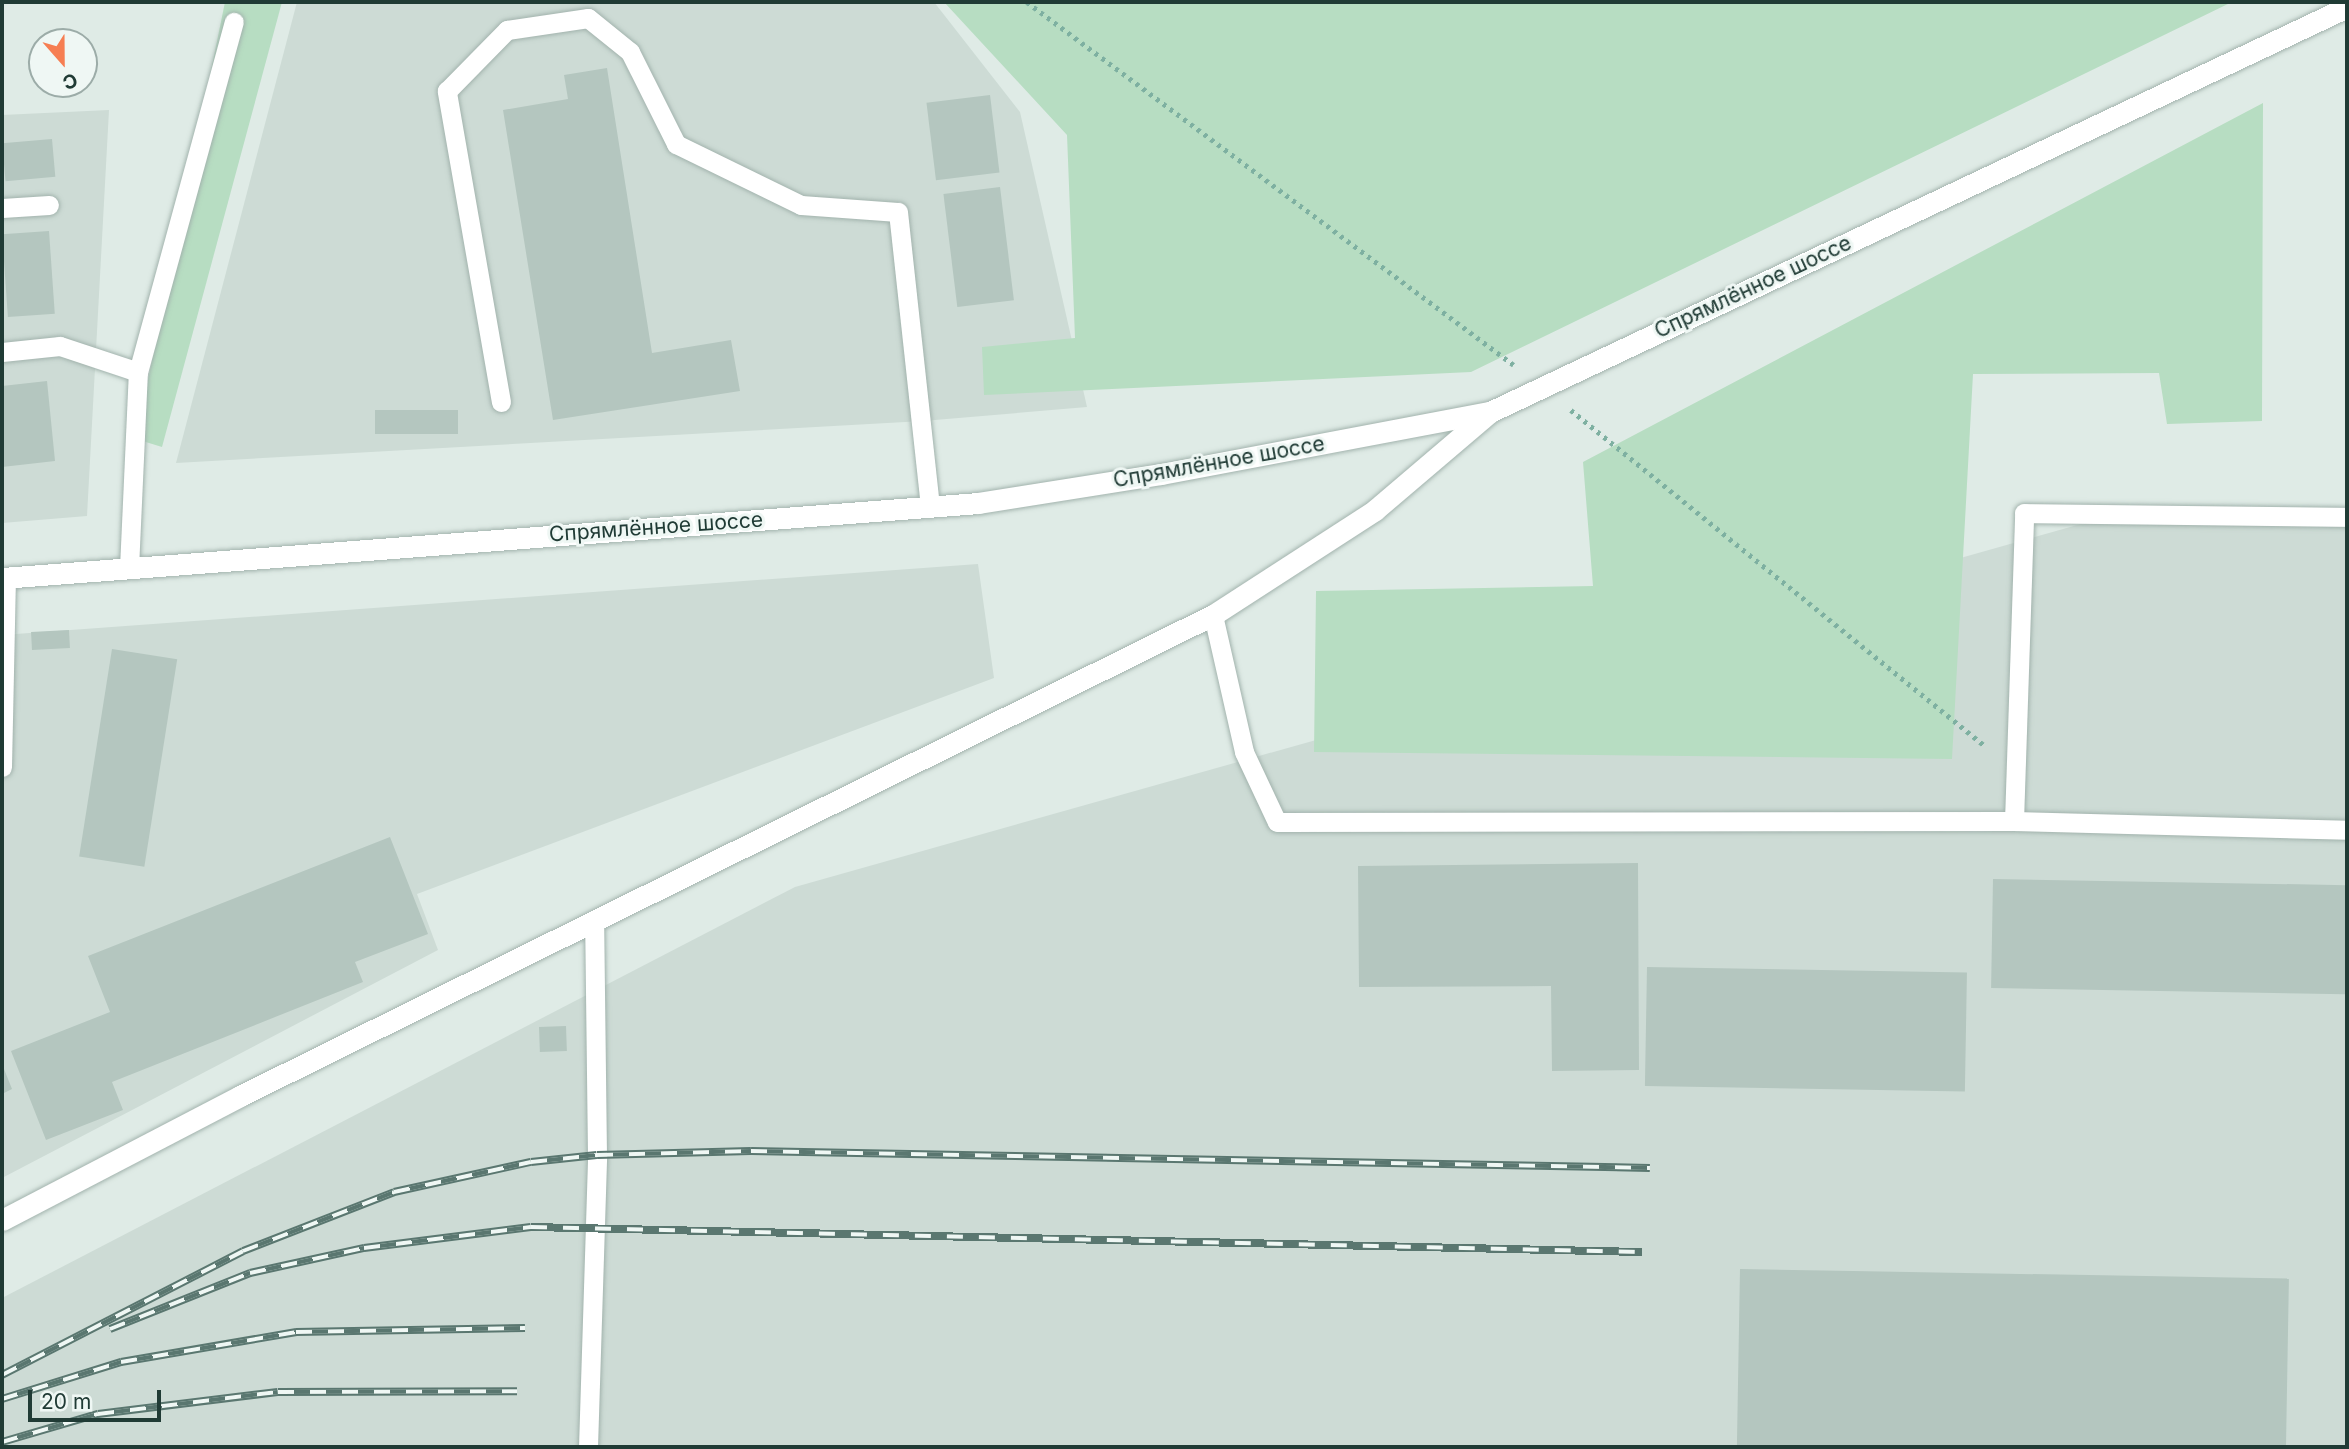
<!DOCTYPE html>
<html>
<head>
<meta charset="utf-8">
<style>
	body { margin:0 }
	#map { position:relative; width:2349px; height:1449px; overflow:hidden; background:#dfebe6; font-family:Inter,sans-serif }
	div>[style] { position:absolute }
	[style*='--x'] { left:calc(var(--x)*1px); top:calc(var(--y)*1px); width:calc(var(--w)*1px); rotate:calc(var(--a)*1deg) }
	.built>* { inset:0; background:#cddbd5 }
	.green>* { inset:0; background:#b7ddc2 }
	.building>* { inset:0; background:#b4c6bf; transform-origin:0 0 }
	.path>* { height:4.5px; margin-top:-2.25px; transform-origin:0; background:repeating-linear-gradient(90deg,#7eb0a1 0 3.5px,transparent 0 8.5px) }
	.roads { filter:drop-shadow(0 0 2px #a2b3ad) drop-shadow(0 0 2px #a2b3ad) }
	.service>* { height:19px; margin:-9.5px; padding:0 9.5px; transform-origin:9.5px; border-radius:9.5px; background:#fff }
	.minor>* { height:21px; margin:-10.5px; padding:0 10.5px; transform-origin:10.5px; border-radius:10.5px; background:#fff }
	.secondary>* { height:21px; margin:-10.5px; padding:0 10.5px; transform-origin:10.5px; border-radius:10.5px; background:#fff }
	.rail>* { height:8px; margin-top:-4px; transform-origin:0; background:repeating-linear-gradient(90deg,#eff7f4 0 16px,#5a7770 0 32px); box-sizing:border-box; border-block:2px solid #5a7770 }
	span { translate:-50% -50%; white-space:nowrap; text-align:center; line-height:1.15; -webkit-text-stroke:6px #eff7f4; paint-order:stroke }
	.street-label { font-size:21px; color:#203b35 }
	.frame { position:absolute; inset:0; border:4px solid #203b35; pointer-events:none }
	.north { position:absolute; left:28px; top:28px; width:70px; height:70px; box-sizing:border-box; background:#eff7f4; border:2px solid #9caca8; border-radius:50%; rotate:159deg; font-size:19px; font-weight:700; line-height:28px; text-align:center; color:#203b35 }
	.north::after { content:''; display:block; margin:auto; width:24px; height:32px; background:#f67e52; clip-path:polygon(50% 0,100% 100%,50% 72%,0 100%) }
	.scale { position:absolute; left:28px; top:1390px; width:133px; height:32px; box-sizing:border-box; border:4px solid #203b35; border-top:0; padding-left:9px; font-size:21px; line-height:24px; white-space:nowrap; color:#203b35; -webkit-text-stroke:5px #eff7f4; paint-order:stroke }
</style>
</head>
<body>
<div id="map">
	<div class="built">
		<i style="clip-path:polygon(297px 2px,934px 2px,1020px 112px,1087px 407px,923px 421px,176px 463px)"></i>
		<i style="clip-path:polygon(109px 110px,87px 516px,2px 523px,2px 115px)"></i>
		<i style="clip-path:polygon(2347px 514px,2347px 1447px,2px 1447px,2px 1298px,795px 887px,2113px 515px)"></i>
		<i style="clip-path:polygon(978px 564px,994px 678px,417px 894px,438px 950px,2px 1178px,2px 635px)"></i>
	</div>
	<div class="green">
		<i style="clip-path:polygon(225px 2px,282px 2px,162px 447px,136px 439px)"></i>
		<i style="clip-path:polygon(944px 2px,2232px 2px,1471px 372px,984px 395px,982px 347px,1075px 338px,1067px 135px)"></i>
		<i style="clip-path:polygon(2263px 103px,2262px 421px,2167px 424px,2159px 373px,1973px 374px,1952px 759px,1314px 752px,1316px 591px,1593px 586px,1583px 462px)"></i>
	</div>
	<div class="building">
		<i style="clip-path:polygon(607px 68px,652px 353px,731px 340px,740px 391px,553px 420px,503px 110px,568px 99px,564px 75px)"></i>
		<i style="left:990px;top:95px;width:78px;height:64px;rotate:83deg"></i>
		<i style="left:52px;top:139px;width:38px;height:50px;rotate:85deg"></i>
		<i style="left:1000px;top:187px;width:114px;height:57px;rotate:83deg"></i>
		<i style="left:49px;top:231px;width:83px;height:47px;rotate:86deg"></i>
		<i style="clip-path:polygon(47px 381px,55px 461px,2px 467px,2px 386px)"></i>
		<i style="left:458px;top:410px;width:24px;height:83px;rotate:90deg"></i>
		<i style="left:69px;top:630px;width:18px;height:38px;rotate:87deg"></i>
		<i style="left:112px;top:649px;width:66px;height:210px;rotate:9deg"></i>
		<i style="clip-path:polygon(390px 837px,428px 934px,355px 962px,363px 982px,112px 1082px,123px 1110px,46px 1140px,11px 1051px,110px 1012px,88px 956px)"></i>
		<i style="clip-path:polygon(1638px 863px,1639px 1070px,1552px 1071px,1551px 986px,1359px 987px,1358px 866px)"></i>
		<i style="left:1993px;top:879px;width:354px;height:109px;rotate:1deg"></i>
		<i style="left:1647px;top:967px;width:320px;height:119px;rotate:1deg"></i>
		<i style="left:566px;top:1026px;width:25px;height:27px;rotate:88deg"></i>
		<i style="clip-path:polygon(2px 1064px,12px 1089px,2px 1094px)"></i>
		<i style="left:1740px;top:1269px;width:549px;height:178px;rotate:1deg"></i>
	</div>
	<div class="path">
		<i style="--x:1027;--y:2;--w:607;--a:36.7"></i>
		<i style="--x:1571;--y:410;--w:533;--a:39.06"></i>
	</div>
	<div class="roads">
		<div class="service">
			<i style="--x:2;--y:208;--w:47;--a:-3.7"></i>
			<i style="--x:2;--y:352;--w:58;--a:-5.9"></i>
			<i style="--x:60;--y:346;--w:82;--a:18.4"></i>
			<i style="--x:501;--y:402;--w:316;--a:-99.9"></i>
			<i style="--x:447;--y:91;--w:86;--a:-45.5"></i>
			<i style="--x:507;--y:30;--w:82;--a:-8.4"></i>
			<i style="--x:588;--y:18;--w:54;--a:39"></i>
			<i style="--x:630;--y:52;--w:103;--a:63.4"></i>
			<i style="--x:676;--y:144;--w:139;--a:26"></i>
			<i style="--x:801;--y:205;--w:97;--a:4.1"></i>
			<i style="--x:898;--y:212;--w:296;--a:83.8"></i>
			<i style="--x:129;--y:568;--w:196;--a:-87.4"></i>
			<i style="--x:138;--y:372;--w:363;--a:-74.7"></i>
			<i style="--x:1213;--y:615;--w:140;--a:77.2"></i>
			<i style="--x:1244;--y:752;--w:77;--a:64.8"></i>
			<i style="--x:1277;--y:822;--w:737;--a:-0.08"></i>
			<i style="--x:2014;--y:821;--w:333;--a:1.5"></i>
			<i style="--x:2;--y:767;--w:190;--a:-88.8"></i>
			<i style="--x:2014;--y:821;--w:308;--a:-88.1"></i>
			<i style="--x:2024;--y:513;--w:323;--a:0.7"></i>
			<i style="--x:588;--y:1447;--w:292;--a:-88.2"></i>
			<i style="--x:597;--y:1155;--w:235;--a:-90.7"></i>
		</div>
		<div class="minor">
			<i style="--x:2;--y:1220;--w:268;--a:-27.5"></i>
			<i style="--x:240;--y:1096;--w:1085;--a:-26.31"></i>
			<i style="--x:1213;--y:615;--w:193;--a:-32.9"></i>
			<i style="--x:1375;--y:510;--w:151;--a:-40.4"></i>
		</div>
		<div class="secondary">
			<i style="--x:2;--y:578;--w:979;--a:-4.39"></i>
			<i style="--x:978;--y:503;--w:185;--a:-9"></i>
			<i style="--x:1161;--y:474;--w:335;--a:-10.7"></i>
			<i style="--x:1490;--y:412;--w:948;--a:-25.29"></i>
		</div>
	</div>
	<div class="rail">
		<i style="--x:110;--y:1329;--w:151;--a:-21.8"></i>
		<i style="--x:250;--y:1273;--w:117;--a:-12.4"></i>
		<i style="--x:364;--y:1248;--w:168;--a:-7.2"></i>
		<i style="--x:531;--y:1227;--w:1111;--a:1.29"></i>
		<i style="--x:2;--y:1375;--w:271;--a:-27.2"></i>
		<i style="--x:243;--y:1251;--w:162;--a:-21.3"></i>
		<i style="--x:394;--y:1192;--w:140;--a:-12.4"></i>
		<i style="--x:531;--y:1162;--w:66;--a:-6.1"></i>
		<i style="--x:597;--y:1155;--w:154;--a:-1.5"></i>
		<i style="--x:751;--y:1151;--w:899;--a:1.08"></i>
		<i style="--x:2;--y:1399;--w:125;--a:-17.3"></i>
		<i style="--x:121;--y:1362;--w:178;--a:-9.7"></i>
		<i style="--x:296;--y:1332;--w:229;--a:-1"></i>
		<i style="--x:2;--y:1442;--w:100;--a:-16.3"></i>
		<i style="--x:98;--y:1414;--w:181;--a:-7"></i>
		<i style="--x:278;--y:1392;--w:239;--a:-0.2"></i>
	</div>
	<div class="street-label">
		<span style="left:1753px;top:287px;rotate:-25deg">Спрямлённое шоссе</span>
		<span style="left:1219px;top:462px;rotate:-10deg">Спрямлённое шоссе</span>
		<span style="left:656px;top:527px;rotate:-4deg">Спрямлённое шоссе</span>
	</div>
	<div class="frame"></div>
	<div class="north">С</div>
	<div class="scale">20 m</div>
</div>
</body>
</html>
